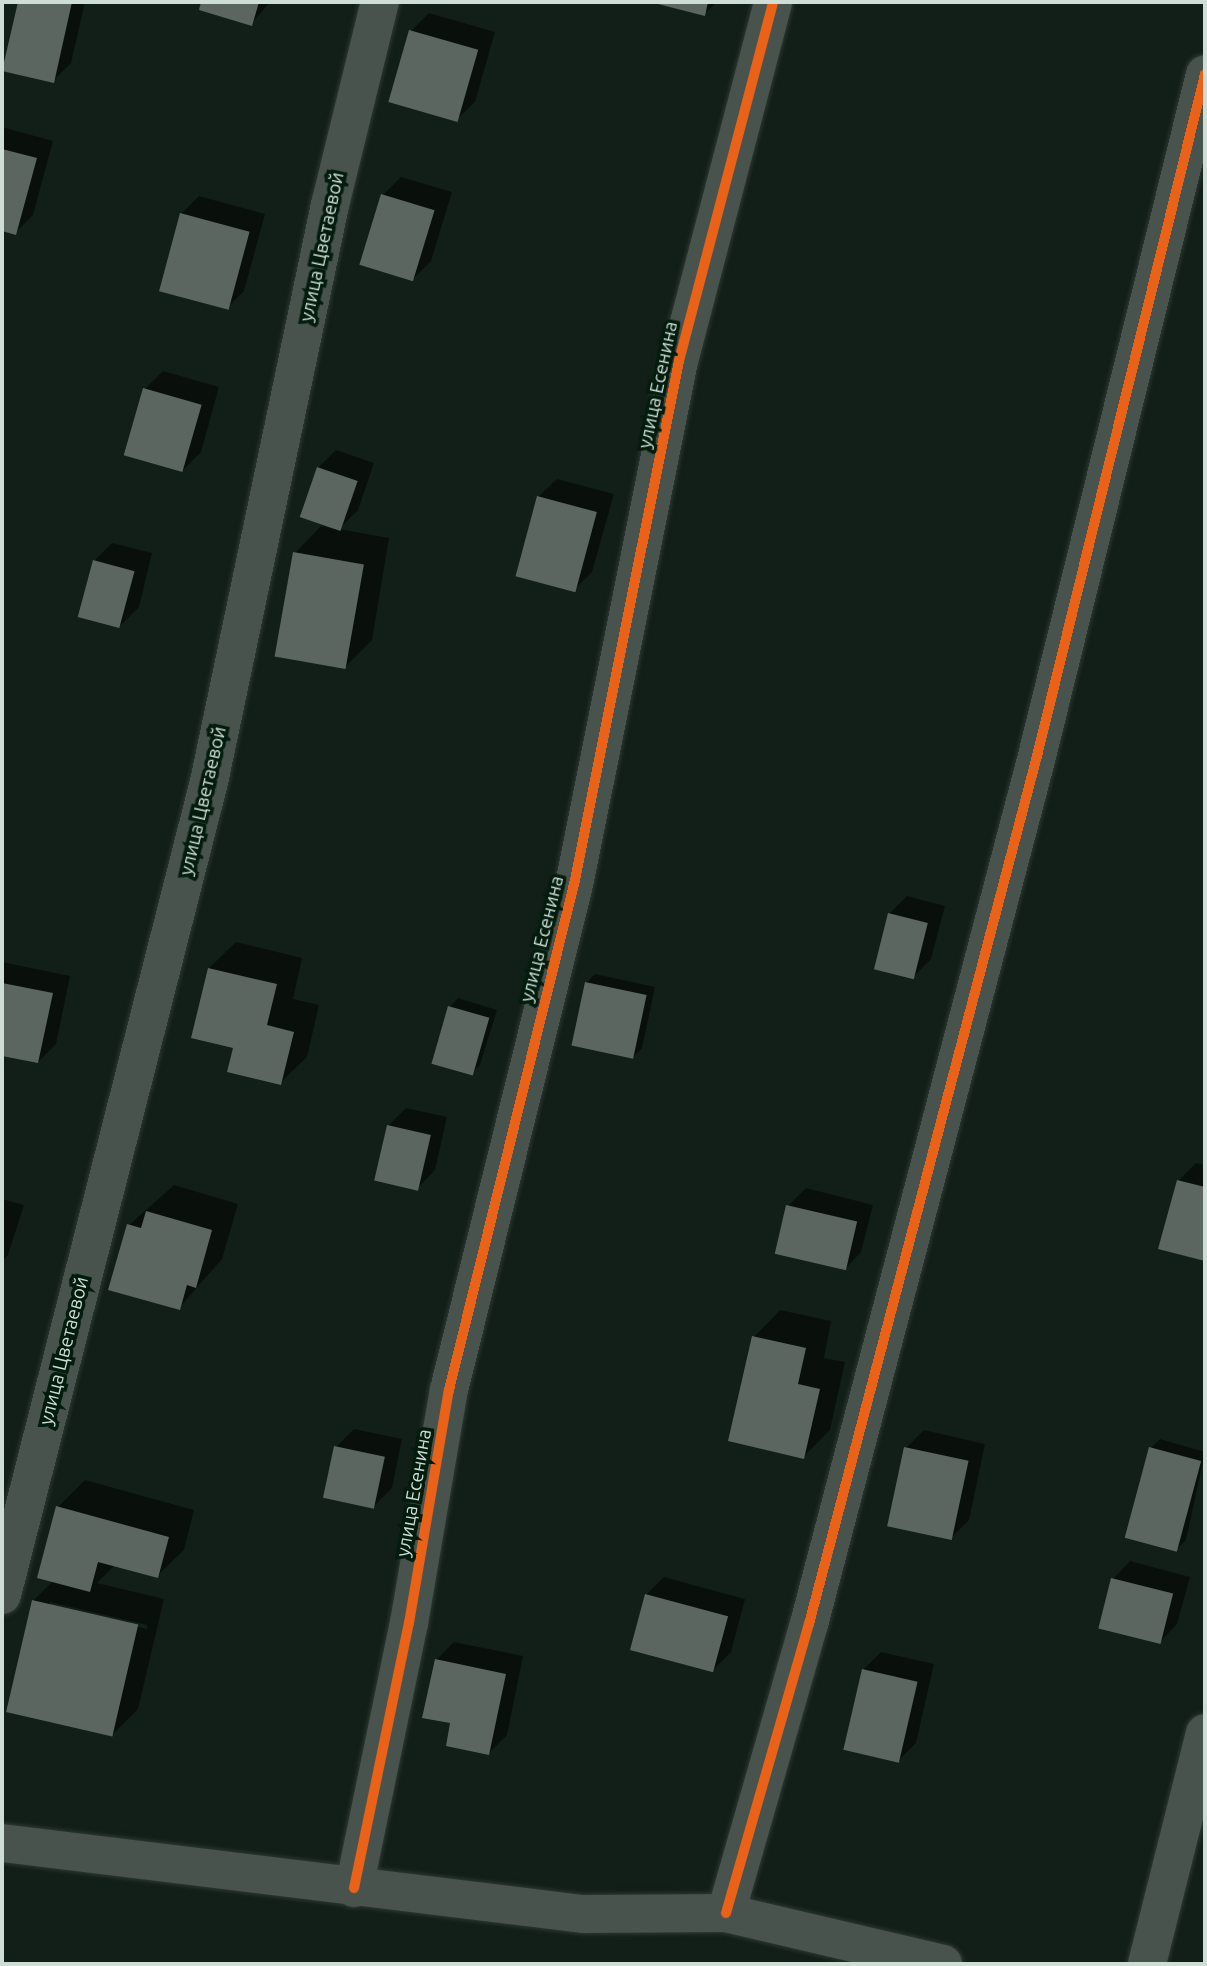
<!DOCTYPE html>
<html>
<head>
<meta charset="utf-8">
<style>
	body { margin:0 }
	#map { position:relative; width:1207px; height:1966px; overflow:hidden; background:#121f18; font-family:Ubuntu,sans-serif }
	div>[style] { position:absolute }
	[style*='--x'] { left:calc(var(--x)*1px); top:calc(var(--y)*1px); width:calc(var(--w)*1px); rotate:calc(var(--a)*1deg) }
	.shadow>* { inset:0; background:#0007 }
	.building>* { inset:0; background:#5b6660; transform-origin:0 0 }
	.roads { filter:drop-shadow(0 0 2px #2e3832) drop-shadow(0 0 2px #2e3832) }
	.street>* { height:38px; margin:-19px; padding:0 19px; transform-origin:19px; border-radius:19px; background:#49534d }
	.cycleway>* { height:10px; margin:-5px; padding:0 5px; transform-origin:5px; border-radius:5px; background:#ea6118 }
	span { translate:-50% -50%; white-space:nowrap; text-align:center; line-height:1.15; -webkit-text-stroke:7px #031c0e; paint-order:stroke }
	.street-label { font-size:19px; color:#cfded4 }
	.frame { position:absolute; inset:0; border:4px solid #cfded4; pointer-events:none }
</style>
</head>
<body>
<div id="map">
	<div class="shadow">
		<i style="clip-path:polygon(20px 2px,85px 2px,71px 63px,53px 81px,4px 69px)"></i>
		<i style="clip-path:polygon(203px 2px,270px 2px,251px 24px,201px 9px)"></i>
		<i style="clip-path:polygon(653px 2px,717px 2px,704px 14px)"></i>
		<i style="clip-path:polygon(429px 13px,495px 32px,475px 102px,457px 119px,411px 31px)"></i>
		<i style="clip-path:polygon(2px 127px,53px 141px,33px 215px,15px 233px,2px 229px)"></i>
		<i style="clip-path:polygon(401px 177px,452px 192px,431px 261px,413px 279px,383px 195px)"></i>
		<i style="clip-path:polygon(199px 196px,265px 214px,244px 291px,226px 309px,181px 214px)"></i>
		<i style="clip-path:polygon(163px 371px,219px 387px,201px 452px,183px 470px,145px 389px)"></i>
		<i style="clip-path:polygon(336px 450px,374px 463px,358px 510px,339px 529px,389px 538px,372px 640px,345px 667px,295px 553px,321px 526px,336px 529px,318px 468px)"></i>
		<i style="clip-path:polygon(557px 479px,614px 494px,592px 572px,574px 590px,517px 575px,539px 496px)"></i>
		<i style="clip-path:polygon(112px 543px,152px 553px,139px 607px,121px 625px,94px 561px)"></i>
		<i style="clip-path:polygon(907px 896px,945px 906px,931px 959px,913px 977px,889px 914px)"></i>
		<i style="clip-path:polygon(236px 942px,302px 958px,293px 999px,319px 1005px,307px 1057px,280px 1083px,235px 1047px,209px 968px)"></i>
		<i style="clip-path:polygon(2px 962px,70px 976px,56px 1044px,38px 1062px,2px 1054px)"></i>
		<i style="clip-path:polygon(595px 974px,655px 987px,642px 1048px,633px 1057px,586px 983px)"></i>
		<i style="clip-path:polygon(458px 998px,497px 1010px,480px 1065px,471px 1074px,450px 1007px)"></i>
		<i style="clip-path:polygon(406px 1108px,447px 1117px,435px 1170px,418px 1188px,388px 1126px)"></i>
		<i style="clip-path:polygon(1196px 1163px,1205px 1165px,1205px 1259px,1160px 1247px,1179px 1180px)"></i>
		<i style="clip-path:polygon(174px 1185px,238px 1204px,222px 1259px,179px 1308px,129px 1225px)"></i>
		<i style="clip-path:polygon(806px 1188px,873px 1205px,861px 1252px,844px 1270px,788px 1206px)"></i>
		<i style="clip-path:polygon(2px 1199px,24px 1205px,8px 1255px,2px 1261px)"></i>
		<i style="clip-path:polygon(780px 1310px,831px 1321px,824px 1358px,845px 1362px,830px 1430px,803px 1457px,754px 1337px)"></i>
		<i style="clip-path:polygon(354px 1429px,402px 1439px,392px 1488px,374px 1506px,336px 1447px)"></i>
		<i style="clip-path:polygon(924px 1430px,985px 1444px,969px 1520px,951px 1538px,906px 1448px)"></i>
		<i style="clip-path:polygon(1160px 1439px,1205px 1452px,1186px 1540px,1177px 1549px,1151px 1448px)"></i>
		<i style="clip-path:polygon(evenodd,85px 1480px,194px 1510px,184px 1550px,157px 1576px,115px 1565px,97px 1583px,164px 1599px,138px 1709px,112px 1735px,33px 1601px,53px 1581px,58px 1507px,85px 1480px,50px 1602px,147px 1625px,147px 1629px,50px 1606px,50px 1602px)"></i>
		<i style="clip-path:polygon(1130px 1561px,1190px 1577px,1177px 1624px,1160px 1642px,1113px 1579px)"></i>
		<i style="clip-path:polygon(664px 1577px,745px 1599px,731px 1652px,713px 1670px,646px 1595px)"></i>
		<i style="clip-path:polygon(454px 1642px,523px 1656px,507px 1735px,489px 1753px,452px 1722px,436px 1660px)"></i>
		<i style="clip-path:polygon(881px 1652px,934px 1664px,916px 1743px,898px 1761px,863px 1670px)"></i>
	</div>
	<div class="building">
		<i style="clip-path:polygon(18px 2px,72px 2px,54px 83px,2px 71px)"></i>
		<i style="clip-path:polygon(201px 2px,259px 2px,252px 26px,199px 10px)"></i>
		<i style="clip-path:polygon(650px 2px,708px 2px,705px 16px)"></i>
		<i style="left:409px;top:30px;width:72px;height:75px;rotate:16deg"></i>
		<i style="clip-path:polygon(2px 149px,37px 158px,16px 235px,2px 231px)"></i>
		<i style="left:381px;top:194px;width:56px;height:74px;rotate:17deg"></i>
		<i style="left:180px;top:213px;width:72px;height:81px;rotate:15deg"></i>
		<i style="left:143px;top:388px;width:61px;height:70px;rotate:16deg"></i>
		<i style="left:317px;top:467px;width:43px;height:53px;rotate:19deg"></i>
		<i style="left:537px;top:496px;width:62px;height:83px;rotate:15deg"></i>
		<i style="left:293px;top:552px;width:72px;height:106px;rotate:10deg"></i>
		<i style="left:93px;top:560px;width:43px;height:59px;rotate:15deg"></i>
		<i style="left:888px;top:913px;width:41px;height:58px;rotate:14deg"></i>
		<i style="clip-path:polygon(208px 968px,277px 984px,267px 1025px,294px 1032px,281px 1085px,227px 1072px,233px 1048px,191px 1038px)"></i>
		<i style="left:585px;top:982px;width:63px;height:65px;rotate:12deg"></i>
		<i style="clip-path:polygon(2px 983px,53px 993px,38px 1063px,2px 1056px)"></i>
		<i style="left:448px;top:1006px;width:43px;height:60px;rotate:16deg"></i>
		<i style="left:387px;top:1125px;width:45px;height:57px;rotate:13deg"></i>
		<i style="clip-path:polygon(1177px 1180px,1205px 1187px,1205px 1261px,1158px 1249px)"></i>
		<i style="left:786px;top:1205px;width:73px;height:50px;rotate:13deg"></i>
		<i style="clip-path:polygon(146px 1211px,212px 1230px,196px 1288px,187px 1285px,180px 1310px,108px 1290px,127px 1224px,141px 1228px)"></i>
		<i style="clip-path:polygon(752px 1336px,806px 1348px,798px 1384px,820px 1389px,804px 1459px,728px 1441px)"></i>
		<i style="left:334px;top:1446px;width:52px;height:53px;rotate:12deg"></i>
		<i style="left:904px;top:1447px;width:66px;height:81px;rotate:12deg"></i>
		<i style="left:1149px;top:1447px;width:54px;height:94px;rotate:15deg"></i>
		<i style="clip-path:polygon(56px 1506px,169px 1537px,158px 1578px,98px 1562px,90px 1592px,37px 1578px)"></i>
		<i style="left:1111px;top:1578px;width:64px;height:52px;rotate:14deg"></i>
		<i style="left:645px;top:1594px;width:86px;height:58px;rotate:15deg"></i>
		<i style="left:32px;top:1600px;width:109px;height:115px;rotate:13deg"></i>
		<i style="clip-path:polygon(435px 1659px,506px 1674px,489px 1755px,446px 1746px,450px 1723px,422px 1718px)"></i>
		<i style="left:862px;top:1669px;width:57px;height:83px;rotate:13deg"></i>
	</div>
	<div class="roads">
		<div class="street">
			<i style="--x:2;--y:1595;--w:839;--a:-75.72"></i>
			<i style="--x:209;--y:782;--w:590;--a:-78.16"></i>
			<i style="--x:330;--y:205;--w:209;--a:-76.2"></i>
			<i style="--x:2;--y:1843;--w:585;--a:6.97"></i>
			<i style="--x:583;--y:1914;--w:143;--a:-0.4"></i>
			<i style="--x:726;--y:1913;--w:223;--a:13.2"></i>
			<i style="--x:354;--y:1888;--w:271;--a:-78.3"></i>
			<i style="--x:409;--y:1623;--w:236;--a:-80.3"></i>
			<i style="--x:449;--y:1390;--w:525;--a:-76.12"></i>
			<i style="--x:575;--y:880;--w:529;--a:-78.67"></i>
			<i style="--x:679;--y:361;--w:371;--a:-75.3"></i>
			<i style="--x:726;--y:1913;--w:301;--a:-74"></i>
			<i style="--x:809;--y:1624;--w:897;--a:-75.28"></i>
			<i style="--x:1037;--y:756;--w:702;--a:-76.16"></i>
			<i style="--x:1147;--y:1964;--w:238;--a:-75.9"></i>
		</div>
	</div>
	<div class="cycleway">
		<i style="--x:354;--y:1888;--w:271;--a:-78.3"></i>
		<i style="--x:409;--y:1623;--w:236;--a:-80.3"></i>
		<i style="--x:449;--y:1390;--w:525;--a:-76.12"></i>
		<i style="--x:575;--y:880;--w:529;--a:-78.67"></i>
		<i style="--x:679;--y:361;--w:371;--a:-75.3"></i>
		<i style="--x:726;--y:1913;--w:301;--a:-74"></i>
		<i style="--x:809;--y:1624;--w:897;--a:-75.28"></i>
		<i style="--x:1037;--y:756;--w:702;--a:-76.16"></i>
	</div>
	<div class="street-label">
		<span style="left:322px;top:247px;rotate:-78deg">улица Цветаевой</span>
		<span style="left:658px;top:385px;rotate:-78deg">улица Есенина</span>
		<span style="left:203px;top:801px;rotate:-77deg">улица Цветаевой</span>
		<span style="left:542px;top:939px;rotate:-76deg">улица Есенина</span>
		<span style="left:64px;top:1351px;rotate:-76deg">улица Цветаевой</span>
		<span style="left:414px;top:1493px;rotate:-80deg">улица Есенина</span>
	</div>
	<div class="frame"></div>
</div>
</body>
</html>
